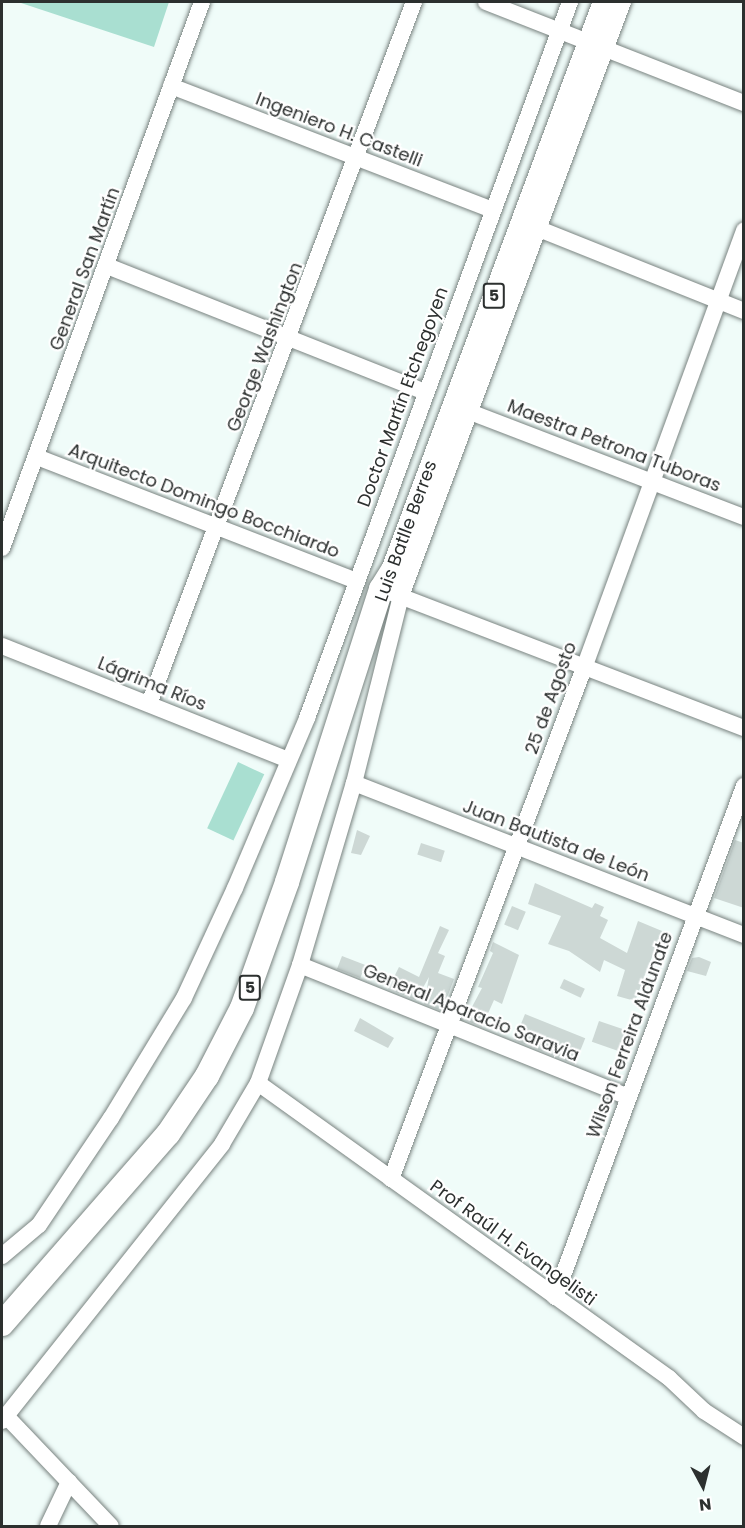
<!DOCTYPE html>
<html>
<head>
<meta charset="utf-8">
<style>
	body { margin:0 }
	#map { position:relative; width:745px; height:1528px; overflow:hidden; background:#f0fcf9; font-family:Poppins,sans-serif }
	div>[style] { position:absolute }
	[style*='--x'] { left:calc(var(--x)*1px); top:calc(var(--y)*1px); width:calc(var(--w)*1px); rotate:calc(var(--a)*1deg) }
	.green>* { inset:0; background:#a9dfd1; transform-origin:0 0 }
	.building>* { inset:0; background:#cdd8d5; transform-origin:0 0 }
	.roads { filter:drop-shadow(0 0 2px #798380) drop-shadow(0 0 2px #798380) }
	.minor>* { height:16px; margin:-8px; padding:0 8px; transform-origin:8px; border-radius:8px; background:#fff }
	.highway>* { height:24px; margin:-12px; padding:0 12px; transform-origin:12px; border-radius:12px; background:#fff }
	span { translate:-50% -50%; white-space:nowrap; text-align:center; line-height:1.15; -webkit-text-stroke:4.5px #fff; paint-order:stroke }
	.shield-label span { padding:2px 4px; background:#fff; border:2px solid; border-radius:4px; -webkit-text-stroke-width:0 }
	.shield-label { font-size:16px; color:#2c302f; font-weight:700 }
	.street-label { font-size:18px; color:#2c302f }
	.frame { position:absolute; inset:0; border:3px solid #2c302f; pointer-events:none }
	.north { position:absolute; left:673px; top:1456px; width:60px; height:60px; -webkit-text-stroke:4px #fff; paint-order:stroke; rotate:173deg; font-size:16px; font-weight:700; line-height:24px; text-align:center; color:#2c302f }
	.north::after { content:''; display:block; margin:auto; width:21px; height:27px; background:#2c302f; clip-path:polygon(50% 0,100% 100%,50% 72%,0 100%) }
</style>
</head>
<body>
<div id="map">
	<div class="green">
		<i style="clip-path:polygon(18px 2px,169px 2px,154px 47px)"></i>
		<i style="left:238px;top:762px;width:29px;height:73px;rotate:25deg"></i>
	</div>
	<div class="building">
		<i style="clip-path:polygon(357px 830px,370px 836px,361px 855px,351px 853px)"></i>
		<i style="clip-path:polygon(735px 840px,744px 843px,744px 908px,714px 898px)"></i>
		<i style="left:421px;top:843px;width:25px;height:12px;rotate:18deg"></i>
		<i style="clip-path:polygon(535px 883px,592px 908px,595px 903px,604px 907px,600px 916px,608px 920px,600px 938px,627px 953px,638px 921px,662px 931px,635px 1001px,617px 996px,625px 970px,604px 960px,600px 972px,569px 951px,548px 944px,561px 916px,528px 904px)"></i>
		<i style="left:512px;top:906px;width:15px;height:20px;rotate:23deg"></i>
		<i style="clip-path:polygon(440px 926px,449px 930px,438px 953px,445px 956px,438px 973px,454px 979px,442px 1011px,424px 1004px,429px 977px,416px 1000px,388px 989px,399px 967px,419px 977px)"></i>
		<i style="clip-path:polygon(493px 942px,519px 955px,502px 1004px,494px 1000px,482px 1027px,465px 1020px,482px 988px,478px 987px,493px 953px,490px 951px)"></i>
		<i style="left:342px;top:956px;width:25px;height:14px;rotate:21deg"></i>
		<i style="clip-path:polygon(699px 957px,711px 962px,706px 976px,687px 971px,692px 958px)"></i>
		<i style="left:564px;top:979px;width:23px;height:10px;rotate:25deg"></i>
		<i style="left:525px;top:1014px;width:65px;height:28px;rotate:22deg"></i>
		<i style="clip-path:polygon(360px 1018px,394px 1038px,388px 1048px,354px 1031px)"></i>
		<i style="left:599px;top:1021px;width:28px;height:22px;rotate:19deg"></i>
	</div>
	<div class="roads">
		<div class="minor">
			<i style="--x:486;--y:2;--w:277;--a:21.4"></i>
			<i style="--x:171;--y:86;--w:345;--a:21.1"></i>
			<i style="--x:539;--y:229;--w:221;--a:21.8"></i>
			<i style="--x:107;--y:266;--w:342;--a:21.6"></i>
			<i style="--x:470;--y:412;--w:293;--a:21"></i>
			<i style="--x:37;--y:457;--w:343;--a:21.2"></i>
			<i style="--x:2;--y:548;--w:581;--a:-69.88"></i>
			<i style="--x:392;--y:593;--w:377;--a:21"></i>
			<i style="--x:2;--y:646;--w:308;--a:21.7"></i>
			<i style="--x:149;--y:704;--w:750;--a:-69.32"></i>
			<i style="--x:354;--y:783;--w:419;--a:21.3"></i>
			<i style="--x:300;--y:965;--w:354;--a:21.9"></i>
			<i style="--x:258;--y:1083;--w:506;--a:35.67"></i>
			<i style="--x:669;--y:1378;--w:48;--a:43.3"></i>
			<i style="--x:704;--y:1411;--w:48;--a:33"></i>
			<i style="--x:391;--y:1179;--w:546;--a:-69.31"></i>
			<i style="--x:584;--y:668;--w:466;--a:-69.9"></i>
			<i style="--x:2;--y:1256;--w:48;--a:-40"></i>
			<i style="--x:39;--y:1225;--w:129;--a:-56.1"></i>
			<i style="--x:111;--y:1118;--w:140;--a:-58.7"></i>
			<i style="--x:184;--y:998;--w:121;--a:-65.1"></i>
			<i style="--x:235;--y:888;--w:185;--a:-67"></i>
			<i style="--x:307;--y:718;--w:763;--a:-69.83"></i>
			<i style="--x:555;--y:1297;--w:545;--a:-69.7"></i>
			<i style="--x:8;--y:1418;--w:149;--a:46.4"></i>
			<i style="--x:2;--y:1421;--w:354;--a:-51.5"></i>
			<i style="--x:222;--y:1144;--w:71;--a:-59.5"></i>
			<i style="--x:258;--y:1083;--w:125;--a:-70.4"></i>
			<i style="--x:300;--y:965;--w:190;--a:-73.5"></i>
			<i style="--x:354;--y:783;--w:193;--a:-75.9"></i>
			<i style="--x:401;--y:596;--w:634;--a:-69.51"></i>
			<i style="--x:48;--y:1526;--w:49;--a:-64.5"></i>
		</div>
		<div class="highway">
			<i style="--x:2;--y:1324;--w:252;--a:-48.9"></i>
			<i style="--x:168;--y:1134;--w:70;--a:-56.1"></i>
			<i style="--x:207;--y:1076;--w:76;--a:-62.8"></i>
			<i style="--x:242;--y:1008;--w:134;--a:-70.3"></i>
			<i style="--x:287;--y:882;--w:308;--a:-72.2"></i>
			<i style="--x:381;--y:589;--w:25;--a:-58"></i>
			<i style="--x:394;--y:568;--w:604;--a:-69.55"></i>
		</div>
	</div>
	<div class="shield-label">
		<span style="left:494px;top:296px">5</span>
		<span style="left:250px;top:988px">5</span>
	</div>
	<div class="street-label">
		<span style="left:339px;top:130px;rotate:21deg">Ingeniero H. Castelli</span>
		<span style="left:85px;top:269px;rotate:-70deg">General San Martín</span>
		<span style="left:265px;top:347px;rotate:-69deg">George Washington</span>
		<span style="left:403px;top:397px;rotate:-70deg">Doctor Martín Etchegoyen</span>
		<span style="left:614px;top:446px;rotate:21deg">Maestra Petrona Tuboras</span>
		<span style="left:204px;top:501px;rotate:21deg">Arquitecto Domingo Bocchiardo</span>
		<span style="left:406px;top:531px;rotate:-70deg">Luis Batlle Berres</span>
		<span style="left:152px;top:684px;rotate:22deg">Lágrima Ríos</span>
		<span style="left:551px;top:698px;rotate:-70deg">25 de Agosto</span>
		<span style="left:556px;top:841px;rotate:21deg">Juan Bautista de León</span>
		<span style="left:471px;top:1013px;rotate:22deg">General Aparacio Saravia</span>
		<span style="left:630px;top:1035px;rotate:-70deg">Wilson Ferreira Aldunate</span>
		<span style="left:513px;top:1243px;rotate:36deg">Prof Raúl H. Evangelisti</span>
	</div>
	<div class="frame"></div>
	<div class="north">N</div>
</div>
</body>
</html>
